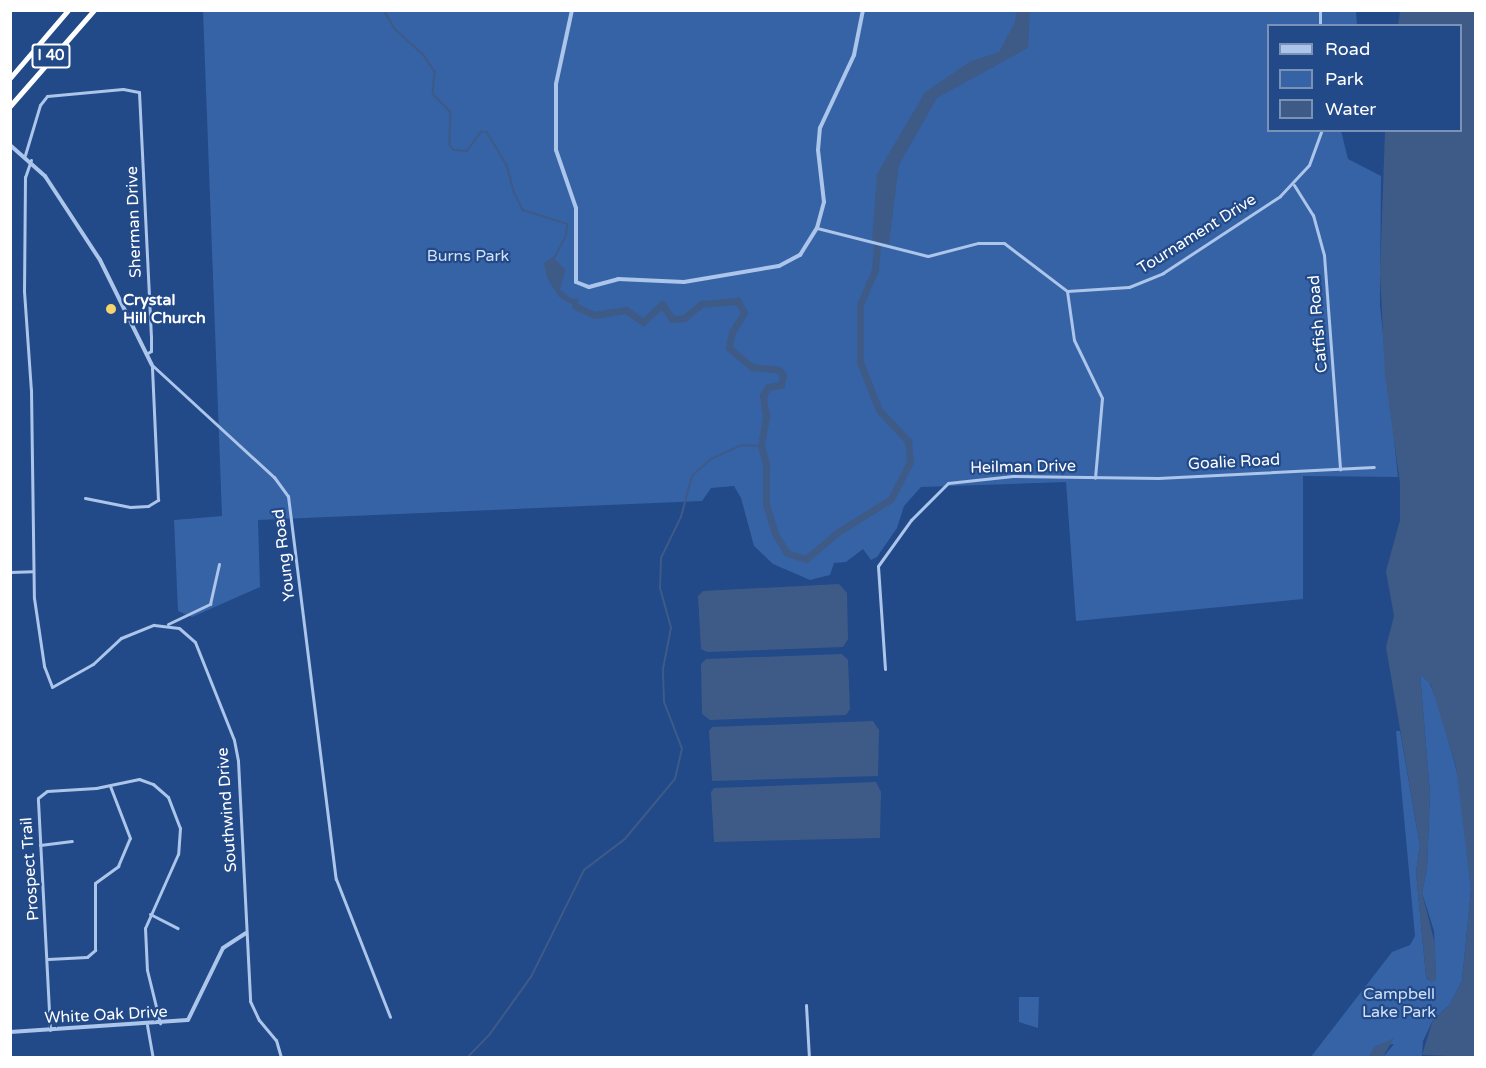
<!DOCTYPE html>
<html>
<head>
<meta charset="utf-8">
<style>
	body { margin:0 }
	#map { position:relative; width:1486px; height:1068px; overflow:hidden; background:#224988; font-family:"Varela Round",sans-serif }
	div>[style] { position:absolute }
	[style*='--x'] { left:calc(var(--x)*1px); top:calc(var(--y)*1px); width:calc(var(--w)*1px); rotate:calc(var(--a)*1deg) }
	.green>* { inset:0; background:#3663a5 }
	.water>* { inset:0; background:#3e5b88 }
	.stream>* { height:1.5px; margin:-0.75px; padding:0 0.75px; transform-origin:0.75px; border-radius:0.75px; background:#3e5b88 }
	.river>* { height:7px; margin:-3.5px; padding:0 3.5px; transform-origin:3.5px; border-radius:3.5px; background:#3e5b88 }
	.minor>* { height:3px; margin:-1.5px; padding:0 1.5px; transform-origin:1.5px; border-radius:1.5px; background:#acc5ea }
	.tertiary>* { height:4px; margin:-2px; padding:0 2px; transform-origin:2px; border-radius:2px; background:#acc5ea }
	.motorway>* { height:5px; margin:-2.5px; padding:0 2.5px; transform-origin:2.5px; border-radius:2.5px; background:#fff }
	.dots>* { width:16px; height:16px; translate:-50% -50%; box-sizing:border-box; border:3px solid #224988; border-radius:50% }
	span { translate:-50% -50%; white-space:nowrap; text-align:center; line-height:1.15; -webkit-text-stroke:4.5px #224988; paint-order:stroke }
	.shield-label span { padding:2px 4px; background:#224988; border:2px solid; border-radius:4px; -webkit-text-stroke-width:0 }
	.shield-label { font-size:15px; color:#fff; font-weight:700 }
	.street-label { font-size:16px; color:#fff }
	.park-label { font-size:16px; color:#d1e1f7 }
	.poi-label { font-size:16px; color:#fff; font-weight:700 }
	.left { translate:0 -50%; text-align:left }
	.frame { position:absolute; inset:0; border:12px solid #fff; pointer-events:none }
	.legend { position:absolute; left:1267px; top:24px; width:195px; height:108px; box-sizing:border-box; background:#224988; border:2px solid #7a92b8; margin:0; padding:8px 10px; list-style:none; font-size:18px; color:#fff }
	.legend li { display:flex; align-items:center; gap:12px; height:30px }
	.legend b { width:30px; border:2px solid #7a92b8 }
</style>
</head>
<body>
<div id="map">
	<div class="green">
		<i style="clip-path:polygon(203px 11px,1356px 11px,1357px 25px,1268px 26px,1268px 130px,1341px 131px,1348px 159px,1381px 176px,1380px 305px,1398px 477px,1303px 476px,1303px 599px,1076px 621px,1066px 482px,921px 487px,904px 506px,897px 528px,877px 557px,871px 560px,863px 549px,846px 562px,834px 563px,830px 575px,810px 580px,773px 564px,754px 546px,741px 498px,734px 486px,711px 488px,702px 501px,258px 520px,260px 587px,192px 617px,178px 611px,174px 520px,222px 516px)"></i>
		<i style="clip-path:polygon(1420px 674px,1429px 682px,1437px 700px,1460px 783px,1471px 890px,1462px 981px,1450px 1004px,1433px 1020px,1423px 1041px,1422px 1057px,1383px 1057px,1394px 1044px,1376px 1046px,1369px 1057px,1310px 1058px,1392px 952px,1410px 945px,1415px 936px,1396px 731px,1400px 731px,1420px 846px,1416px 872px,1426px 976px,1428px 980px,1436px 980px,1434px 931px,1422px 893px,1427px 868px,1430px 794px)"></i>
		<i style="clip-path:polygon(1019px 997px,1039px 997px,1038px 1028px,1019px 1022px)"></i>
	</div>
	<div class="water">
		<i style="clip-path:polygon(1016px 11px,1030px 11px,1028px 48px,937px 98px,899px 165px,889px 244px,872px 240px,877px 174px,925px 92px,971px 61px,999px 52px,1015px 22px)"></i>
		<i style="clip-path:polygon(1400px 11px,1475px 11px,1475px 1057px,1422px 1055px,1433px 1020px,1450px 1004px,1462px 981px,1471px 890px,1456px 767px,1431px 685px,1420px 674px,1430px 794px,1427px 868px,1422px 893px,1435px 944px,1436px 980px,1431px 983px,1426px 976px,1416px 872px,1420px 846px,1386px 647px,1394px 616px,1386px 571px,1400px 520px,1400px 483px,1385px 375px,1380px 273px,1385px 131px,1460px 130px,1460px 26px,1398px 25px)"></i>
		<i style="clip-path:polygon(553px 257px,566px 270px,560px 289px,570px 298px,580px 299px,575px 306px,559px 297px,547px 278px,544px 263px)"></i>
		<i style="clip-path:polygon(839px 584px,847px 593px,848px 639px,843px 647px,707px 652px,701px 649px,698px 596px,703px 591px)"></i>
		<i style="clip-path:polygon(842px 654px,848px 660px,850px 709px,846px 715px,710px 720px,702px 714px,701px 664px,706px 659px)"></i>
		<i style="clip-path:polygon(873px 721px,879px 730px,878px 776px,712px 781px,709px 731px,712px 727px)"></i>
		<i style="clip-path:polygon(876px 782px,881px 792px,880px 838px,714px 842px,711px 792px,714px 788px)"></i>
		<i style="clip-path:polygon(1394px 1038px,1383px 1057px,1369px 1057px,1374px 1047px)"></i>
	</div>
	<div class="stream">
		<i style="--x:384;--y:10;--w:22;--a:60"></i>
		<i style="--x:395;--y:29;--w:38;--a:42"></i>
		<i style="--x:423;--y:54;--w:22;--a:56"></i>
		<i style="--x:435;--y:72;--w:22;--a:95"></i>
		<i style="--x:433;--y:94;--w:25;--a:45"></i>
		<i style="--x:451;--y:112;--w:33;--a:92"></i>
		<i style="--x:450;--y:145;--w:6;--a:51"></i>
		<i style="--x:454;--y:150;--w:13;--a:4"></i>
		<i style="--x:467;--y:151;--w:24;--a:-54"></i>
		<i style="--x:481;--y:132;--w:6;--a:0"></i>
		<i style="--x:487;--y:132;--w:39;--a:59"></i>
		<i style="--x:507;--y:165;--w:28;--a:75"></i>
		<i style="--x:514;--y:192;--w:20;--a:63"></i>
		<i style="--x:523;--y:210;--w:47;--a:17.3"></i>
		<i style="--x:568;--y:224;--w:13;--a:99"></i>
		<i style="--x:566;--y:237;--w:24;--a:118"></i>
		<i style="--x:467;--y:1058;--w:33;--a:-46"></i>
		<i style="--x:490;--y:1034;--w:70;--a:-54.3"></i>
		<i style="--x:531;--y:977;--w:119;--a:-63.6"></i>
		<i style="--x:584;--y:870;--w:51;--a:-37.1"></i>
		<i style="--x:625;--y:839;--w:78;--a:-50.2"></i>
		<i style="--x:675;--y:779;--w:31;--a:-77"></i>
		<i style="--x:682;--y:749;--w:50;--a:-111"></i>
		<i style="--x:664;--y:702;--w:33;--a:-92"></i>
		<i style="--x:663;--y:669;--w:42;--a:-79"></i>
		<i style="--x:671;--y:628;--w:41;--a:-105.4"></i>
		<i style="--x:660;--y:588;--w:30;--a:-88"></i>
		<i style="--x:661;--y:558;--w:46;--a:-64"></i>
		<i style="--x:681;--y:517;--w:42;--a:-75"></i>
		<i style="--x:692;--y:476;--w:25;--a:-42"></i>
		<i style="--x:711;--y:459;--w:34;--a:-24"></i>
		<i style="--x:742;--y:445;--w:19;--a:3"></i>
	</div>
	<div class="river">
		<i style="--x:575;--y:306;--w:21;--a:25"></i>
		<i style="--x:594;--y:315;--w:32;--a:-9"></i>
		<i style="--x:626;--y:310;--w:21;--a:35"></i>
		<i style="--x:643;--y:322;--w:26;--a:-43"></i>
		<i style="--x:662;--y:304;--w:18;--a:56"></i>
		<i style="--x:672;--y:319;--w:12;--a:-5"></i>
		<i style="--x:684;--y:318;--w:22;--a:-39"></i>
		<i style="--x:701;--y:304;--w:37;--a:-5"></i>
		<i style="--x:738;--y:301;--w:13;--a:63"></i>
		<i style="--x:744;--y:313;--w:22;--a:122"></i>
		<i style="--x:732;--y:332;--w:16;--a:101"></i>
		<i style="--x:729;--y:348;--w:30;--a:40"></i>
		<i style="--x:752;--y:367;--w:27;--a:6"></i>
		<i style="--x:779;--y:370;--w:6;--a:51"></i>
		<i style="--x:783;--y:375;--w:10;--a:101"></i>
		<i style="--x:781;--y:385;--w:13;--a:171"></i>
		<i style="--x:768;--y:387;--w:10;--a:119"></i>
		<i style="--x:763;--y:396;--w:21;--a:82"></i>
		<i style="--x:766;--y:417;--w:29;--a:100"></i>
		<i style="--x:761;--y:446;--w:19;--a:74"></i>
		<i style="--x:766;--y:464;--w:40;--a:90"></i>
		<i style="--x:766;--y:504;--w:31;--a:73"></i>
		<i style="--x:775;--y:534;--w:22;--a:58"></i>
		<i style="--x:787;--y:553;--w:20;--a:18"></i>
		<i style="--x:806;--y:559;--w:42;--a:-40.2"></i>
		<i style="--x:838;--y:532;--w:62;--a:-31.9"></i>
		<i style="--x:891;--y:499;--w:42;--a:-62.8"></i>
		<i style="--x:910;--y:462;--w:21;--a:-95"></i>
		<i style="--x:908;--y:441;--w:42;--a:-133.1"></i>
		<i style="--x:879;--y:410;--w:52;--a:-111.6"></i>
		<i style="--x:860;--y:362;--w:57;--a:-90"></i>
		<i style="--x:860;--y:305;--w:39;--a:-67"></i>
		<i style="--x:875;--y:269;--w:25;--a:-85"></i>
	</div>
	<div class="minor">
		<i style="--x:1320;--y:10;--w:16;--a:90"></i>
		<i style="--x:25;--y:155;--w:52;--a:-73.3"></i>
		<i style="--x:40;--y:105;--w:11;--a:-52"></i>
		<i style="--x:47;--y:96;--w:76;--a:-5.3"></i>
		<i style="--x:123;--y:89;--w:16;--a:11"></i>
		<i style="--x:139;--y:92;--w:244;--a:87.2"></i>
		<i style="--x:151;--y:336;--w:15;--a:90"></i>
		<i style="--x:151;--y:351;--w:6;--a:149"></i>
		<i style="--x:31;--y:160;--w:18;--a:109"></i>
		<i style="--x:25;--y:177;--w:114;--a:90.5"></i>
		<i style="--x:24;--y:291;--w:99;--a:86"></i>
		<i style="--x:31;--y:390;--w:208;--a:89.2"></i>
		<i style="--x:34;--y:598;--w:69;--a:81.6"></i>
		<i style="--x:44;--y:666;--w:22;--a:69"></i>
		<i style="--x:52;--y:687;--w:47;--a:-29.3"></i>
		<i style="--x:93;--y:664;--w:38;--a:-43"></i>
		<i style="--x:121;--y:638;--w:35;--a:-22"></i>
		<i style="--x:154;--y:625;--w:25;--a:7"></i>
		<i style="--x:179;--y:628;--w:21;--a:41"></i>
		<i style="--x:195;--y:642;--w:105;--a:68.3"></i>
		<i style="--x:234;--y:740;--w:21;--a:79"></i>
		<i style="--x:238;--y:761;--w:240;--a:87.1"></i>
		<i style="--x:250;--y:1001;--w:21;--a:65"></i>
		<i style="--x:259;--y:1020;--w:26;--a:50"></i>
		<i style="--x:276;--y:1040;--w:19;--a:74"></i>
		<i style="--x:1294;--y:185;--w:36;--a:58"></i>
		<i style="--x:1313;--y:215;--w:41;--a:74.6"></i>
		<i style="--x:1324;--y:255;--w:215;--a:85.7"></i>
		<i style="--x:817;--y:228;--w:114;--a:14.2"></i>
		<i style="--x:928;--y:256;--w:52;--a:-14.6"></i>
		<i style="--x:978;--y:243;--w:26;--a:0"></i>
		<i style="--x:1004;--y:243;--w:79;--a:37.3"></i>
		<i style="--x:1067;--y:291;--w:62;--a:-3.7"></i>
		<i style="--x:1129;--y:287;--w:37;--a:-22"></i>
		<i style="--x:1163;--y:273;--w:140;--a:-33.3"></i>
		<i style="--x:1280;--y:196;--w:42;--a:-46.9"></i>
		<i style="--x:1309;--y:165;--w:37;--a:-70"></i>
		<i style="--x:1067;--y:291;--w:49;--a:81.9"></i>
		<i style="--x:1074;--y:340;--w:64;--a:64.2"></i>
		<i style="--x:1102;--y:398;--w:80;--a:95"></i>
		<i style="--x:152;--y:365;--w:166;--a:42.6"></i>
		<i style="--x:274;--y:477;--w:24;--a:54"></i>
		<i style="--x:288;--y:496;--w:386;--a:82.9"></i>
		<i style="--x:336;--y:879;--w:148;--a:68.6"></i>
		<i style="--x:85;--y:498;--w:46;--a:11.3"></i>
		<i style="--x:130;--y:507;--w:18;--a:-3"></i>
		<i style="--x:148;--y:506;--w:12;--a:-31"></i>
		<i style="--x:158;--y:500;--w:134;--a:-92.6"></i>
		<i style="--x:10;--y:572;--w:23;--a:-2"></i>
		<i style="--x:168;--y:624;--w:47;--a:-25.5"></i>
		<i style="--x:210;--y:604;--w:41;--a:-77.3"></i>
		<i style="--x:885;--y:669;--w:103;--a:-93.9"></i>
		<i style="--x:878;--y:566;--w:57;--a:-54.3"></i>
		<i style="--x:911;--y:520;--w:52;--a:-45"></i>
		<i style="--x:948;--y:483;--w:65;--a:-6.1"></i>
		<i style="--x:1013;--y:476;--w:145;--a:0.8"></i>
		<i style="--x:1158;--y:478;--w:216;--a:-2.9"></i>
		<i style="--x:40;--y:845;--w:32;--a:-7"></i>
		<i style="--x:150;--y:914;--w:31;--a:27"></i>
		<i style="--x:48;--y:959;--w:39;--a:-3"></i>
		<i style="--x:87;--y:957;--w:11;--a:-41"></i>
		<i style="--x:95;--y:950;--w:67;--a:-90"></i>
		<i style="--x:95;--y:883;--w:29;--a:-36"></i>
		<i style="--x:118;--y:866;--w:30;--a:-67"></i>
		<i style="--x:130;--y:838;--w:56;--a:-111"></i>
		<i style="--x:806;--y:1005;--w:53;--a:86.8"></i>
		<i style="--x:147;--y:1025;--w:34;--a:80"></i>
		<i style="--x:50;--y:1030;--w:232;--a:-93"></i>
		<i style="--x:38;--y:798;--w:11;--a:-38"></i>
		<i style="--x:47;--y:791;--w:49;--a:-3.5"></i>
		<i style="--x:96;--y:788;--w:44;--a:-11.8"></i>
		<i style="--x:139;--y:779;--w:15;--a:20"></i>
		<i style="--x:153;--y:784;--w:20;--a:41"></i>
		<i style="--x:168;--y:797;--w:33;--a:69"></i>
		<i style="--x:180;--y:828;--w:26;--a:94"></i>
		<i style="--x:178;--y:854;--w:81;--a:114"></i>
		<i style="--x:145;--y:928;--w:42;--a:87.3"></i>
		<i style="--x:147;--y:970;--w:55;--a:76.2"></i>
	</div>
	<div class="tertiary">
		<i style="--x:572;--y:10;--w:76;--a:102.2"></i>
		<i style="--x:556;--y:84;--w:66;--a:90"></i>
		<i style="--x:556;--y:150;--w:61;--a:71"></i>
		<i style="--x:576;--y:208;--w:74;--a:90"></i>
		<i style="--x:576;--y:282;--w:14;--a:21"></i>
		<i style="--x:589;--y:287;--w:30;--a:-15"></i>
		<i style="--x:618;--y:279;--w:66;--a:2.6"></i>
		<i style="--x:684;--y:282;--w:96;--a:-9.6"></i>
		<i style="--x:779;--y:266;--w:24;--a:-28"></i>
		<i style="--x:800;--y:255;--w:32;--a:-58"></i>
		<i style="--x:817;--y:228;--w:27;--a:-75"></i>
		<i style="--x:824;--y:202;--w:52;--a:-96.6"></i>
		<i style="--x:818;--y:150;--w:22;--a:-85"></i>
		<i style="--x:820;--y:128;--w:81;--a:-65"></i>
		<i style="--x:854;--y:55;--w:46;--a:-78.7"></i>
		<i style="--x:10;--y:145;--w:47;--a:41.5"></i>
		<i style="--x:45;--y:176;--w:100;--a:56.8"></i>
		<i style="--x:100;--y:260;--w:117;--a:63.7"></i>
		<i style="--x:10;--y:1032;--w:178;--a:-3.9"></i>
		<i style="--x:188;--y:1020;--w:80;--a:-64.1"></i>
		<i style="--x:223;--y:948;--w:27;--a:-33"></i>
	</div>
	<div class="motorway">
		<i style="--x:10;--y:78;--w:89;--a:-49.5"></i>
		<i style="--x:10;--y:106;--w:128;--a:-48.8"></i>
	</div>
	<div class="dots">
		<i style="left:111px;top:309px;background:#f6d56e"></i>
	</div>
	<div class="shield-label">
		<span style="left:51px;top:56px">I 40</span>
	</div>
	<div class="street-label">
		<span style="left:134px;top:222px;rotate:-92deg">Sherman Drive</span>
		<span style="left:1197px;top:234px;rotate:-32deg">Tournament Drive</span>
		<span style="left:1318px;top:324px;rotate:-95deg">Catfish Road</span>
		<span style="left:1234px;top:462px;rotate:-3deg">Goalie Road</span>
		<span style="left:1023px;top:467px;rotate:-1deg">Heilman Drive</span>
		<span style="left:284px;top:555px;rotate:-97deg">Young Road</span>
		<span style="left:227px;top:810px;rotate:-94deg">Southwind Drive</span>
		<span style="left:30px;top:869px;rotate:-94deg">Prospect Trail</span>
		<span style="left:106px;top:1015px;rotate:-3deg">White Oak Drive</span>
	</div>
	<div class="park-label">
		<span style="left:468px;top:256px">Burns Park</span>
		<span style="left:1399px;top:1003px">Campbell<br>Lake Park</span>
	</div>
	<div class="poi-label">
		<span class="left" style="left:123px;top:309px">Crystal<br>Hill Church</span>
	</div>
	<div class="frame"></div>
	<ul class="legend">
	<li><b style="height:8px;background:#acc5ea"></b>Road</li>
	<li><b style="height:16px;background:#3663a5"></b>Park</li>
	<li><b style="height:16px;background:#3e5b88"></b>Water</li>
	</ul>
</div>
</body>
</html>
